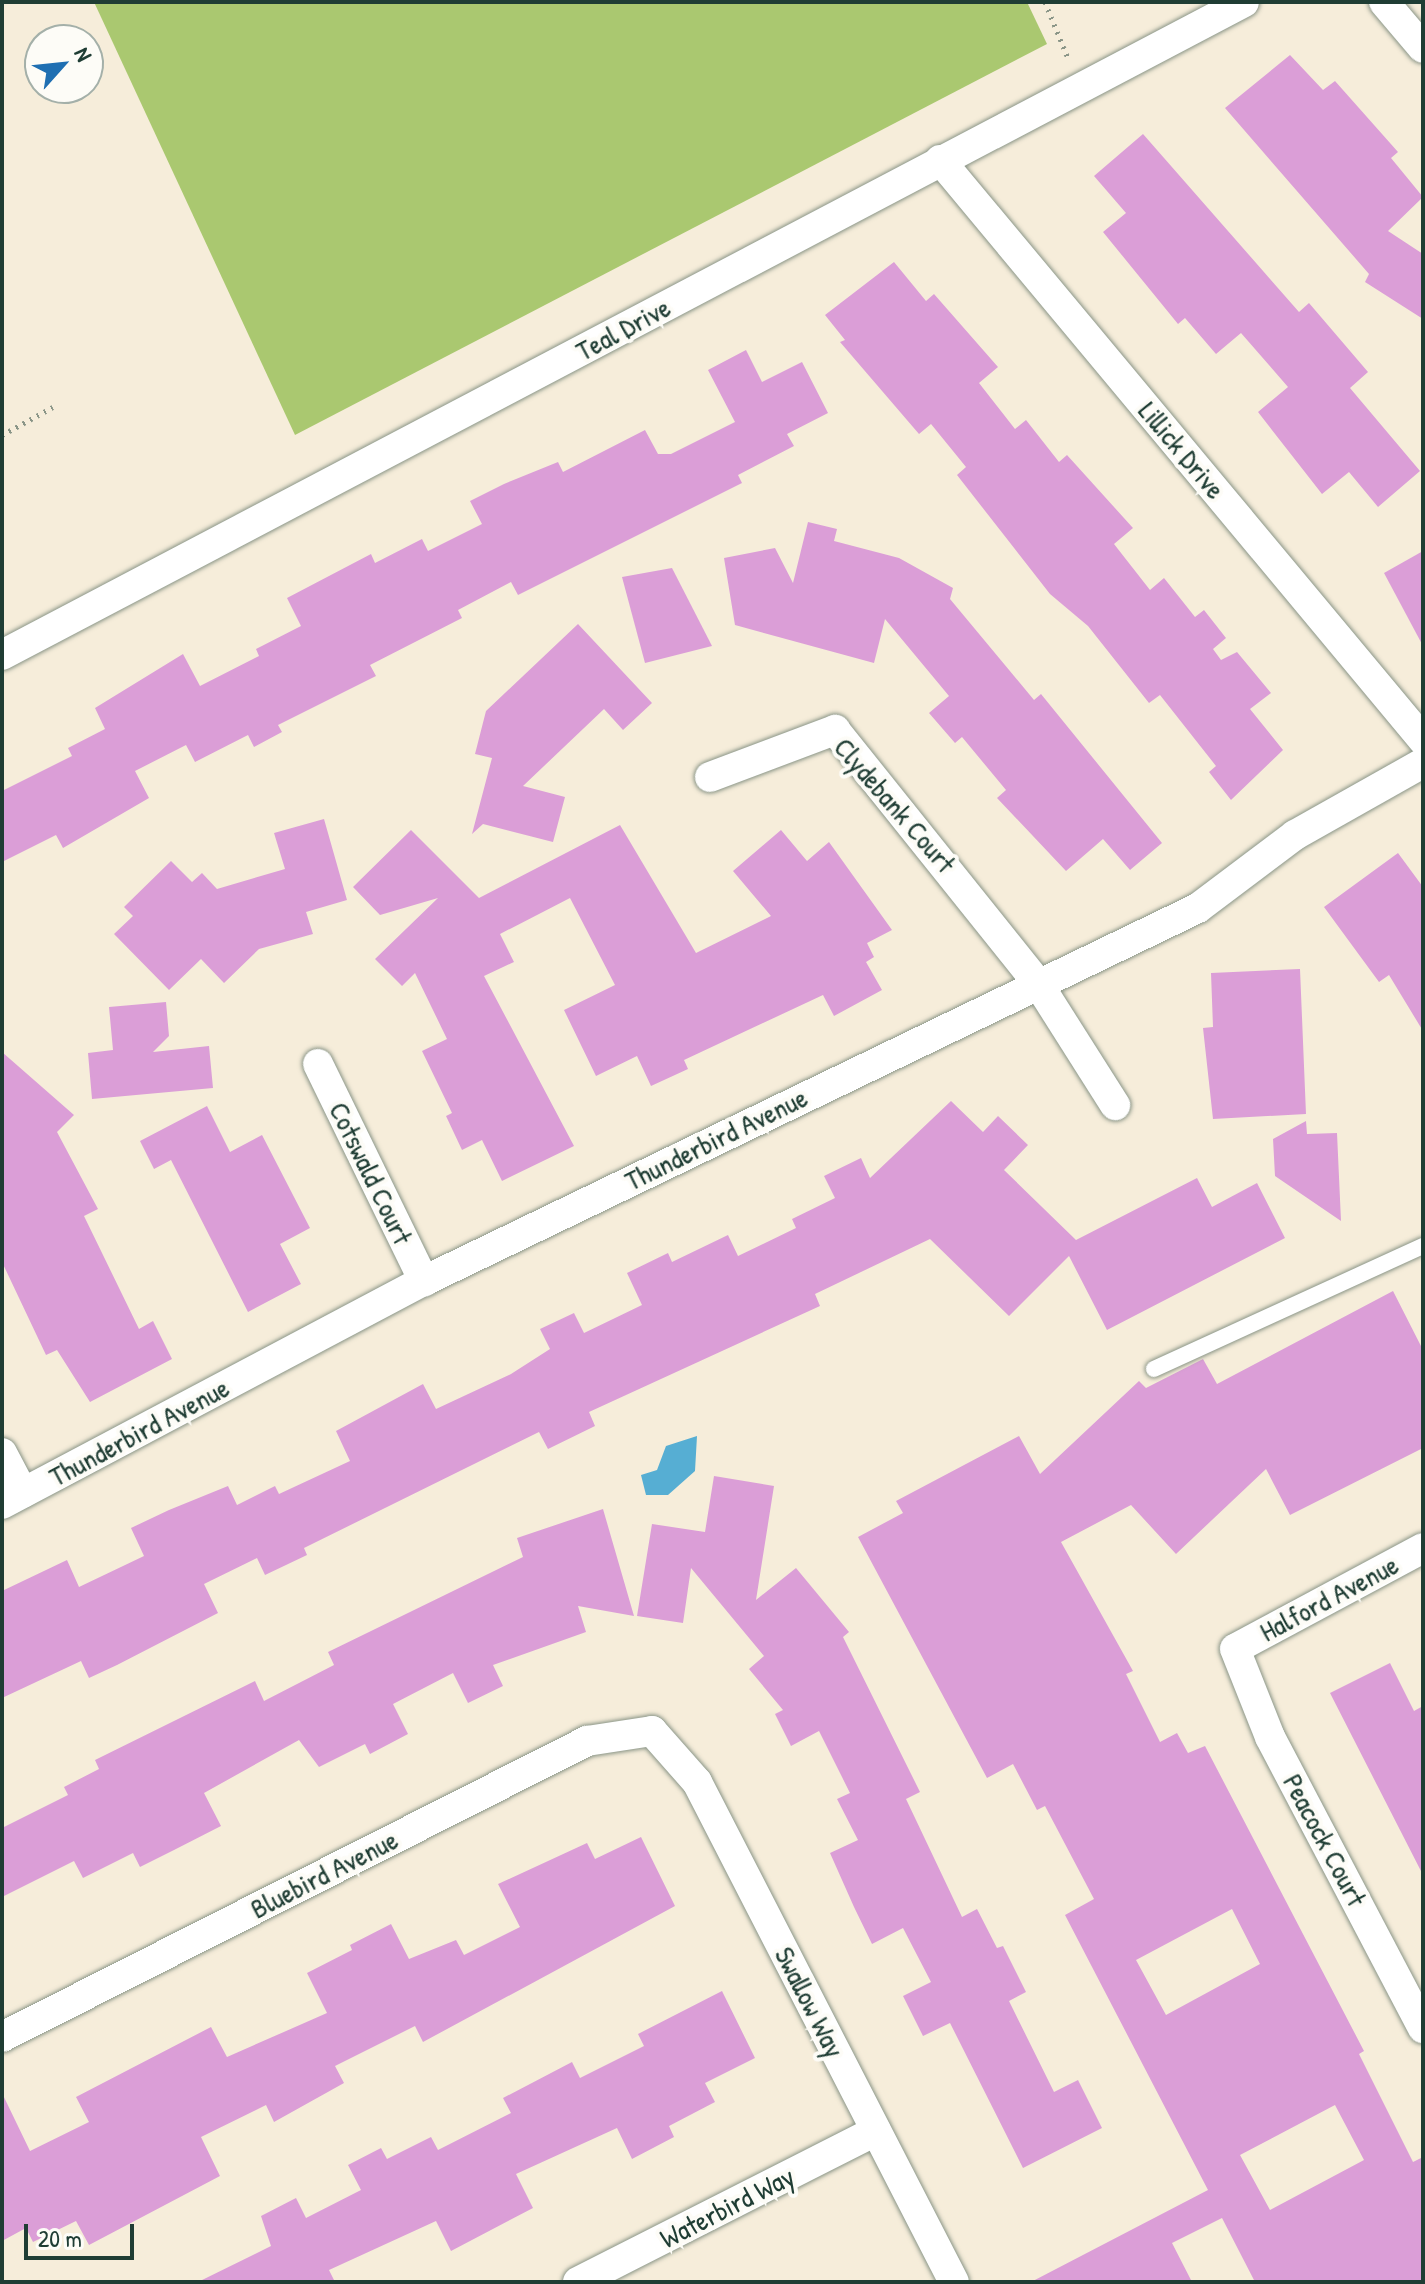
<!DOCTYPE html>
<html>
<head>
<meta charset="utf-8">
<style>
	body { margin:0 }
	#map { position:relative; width:1425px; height:2284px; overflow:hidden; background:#f6edda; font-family:"Patrick Hand",sans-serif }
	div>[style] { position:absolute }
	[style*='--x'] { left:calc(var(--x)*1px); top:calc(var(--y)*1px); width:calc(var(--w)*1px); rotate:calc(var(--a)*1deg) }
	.green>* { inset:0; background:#aac870 }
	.water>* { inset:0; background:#56aed3 }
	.building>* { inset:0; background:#db9ed7 }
	.path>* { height:5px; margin-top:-2.5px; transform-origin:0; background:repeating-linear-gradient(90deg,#8a9587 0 2px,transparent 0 8px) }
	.roads { filter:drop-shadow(0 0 2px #8a9587) drop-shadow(0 0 2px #8a9587) }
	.lane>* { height:16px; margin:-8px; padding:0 8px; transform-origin:8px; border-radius:8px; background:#fff }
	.street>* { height:30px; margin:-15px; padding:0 15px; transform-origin:15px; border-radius:15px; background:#fff }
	span { translate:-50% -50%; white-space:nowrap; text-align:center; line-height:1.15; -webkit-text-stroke:8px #fdfcf7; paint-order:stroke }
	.street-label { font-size:28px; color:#1f3d34 }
	.frame { position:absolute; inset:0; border:4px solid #1f3d34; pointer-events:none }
	.north { position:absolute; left:24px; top:24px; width:80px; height:80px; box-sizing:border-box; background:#fdfcf7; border:2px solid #a4b0a9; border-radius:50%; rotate:63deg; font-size:22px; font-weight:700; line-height:32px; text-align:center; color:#1f3d34 }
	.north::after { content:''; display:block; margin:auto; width:28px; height:36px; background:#1f6fb2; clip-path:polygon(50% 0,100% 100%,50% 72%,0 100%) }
	.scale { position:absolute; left:24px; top:2224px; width:110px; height:36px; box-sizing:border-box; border:4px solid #1f3d34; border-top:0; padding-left:10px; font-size:24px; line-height:28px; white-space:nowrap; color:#1f3d34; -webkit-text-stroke:6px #fdfcf7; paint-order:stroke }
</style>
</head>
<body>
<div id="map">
	<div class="green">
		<i style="clip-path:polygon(94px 2px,1027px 2px,1047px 44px,295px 435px)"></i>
	</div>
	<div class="water">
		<i style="clip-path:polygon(697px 1436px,695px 1471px,668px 1495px,646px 1495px,641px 1475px,657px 1470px,666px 1446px)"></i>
	</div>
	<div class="building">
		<i style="clip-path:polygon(1290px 55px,1323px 90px,1335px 81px,1398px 152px,1391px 158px,1423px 197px,1388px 231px,1423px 254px,1423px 319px,1365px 282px,1369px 274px,1225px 108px)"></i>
		<i style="clip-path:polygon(1143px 134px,1299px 312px,1309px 303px,1368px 372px,1350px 388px,1420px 471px,1378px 507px,1349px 472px,1322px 494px,1258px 412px,1288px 387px,1241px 333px,1216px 354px,1185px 318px,1178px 324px,1103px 232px,1126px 213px,1094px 176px)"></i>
		<i style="clip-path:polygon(894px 262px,926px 301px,934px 294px,998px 367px,979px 383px,1015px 429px,1026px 420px,1059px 462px,1067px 455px,1133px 528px,1114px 544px,1150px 590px,1164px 578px,1195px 617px,1204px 610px,1226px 638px,1213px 649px,1221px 660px,1237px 652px,1271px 693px,1250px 709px,1283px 750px,1231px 800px,1209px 772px,1216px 766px,1160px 695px,1149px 703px,1088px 626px,1050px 594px,957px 475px,966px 467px,931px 424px,919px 434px,840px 342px,845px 340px,825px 315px)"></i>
		<i style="clip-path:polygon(746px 350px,762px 382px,802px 362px,828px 413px,787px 434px,794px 446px,738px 475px,742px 483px,518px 595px,511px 582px,458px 610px,462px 618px,370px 665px,376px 676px,278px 725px,282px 732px,254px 747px,248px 735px,195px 762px,186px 745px,135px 771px,149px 798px,63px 848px,56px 835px,2px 862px,2px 791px,72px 756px,68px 748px,105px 729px,95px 708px,183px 654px,200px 686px,259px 656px,256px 649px,301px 626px,287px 598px,371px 554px,375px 563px,422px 539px,428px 551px,482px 524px,470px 501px,504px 484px,558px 462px,563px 472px,645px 430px,658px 454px,671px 454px,735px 422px,708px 370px)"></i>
		<i style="clip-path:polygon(808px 522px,837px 529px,834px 541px,899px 558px,953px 588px,950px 599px,1034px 700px,1041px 694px,1162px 843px,1130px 870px,1103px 839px,1066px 871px,997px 798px,1006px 790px,962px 737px,955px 743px,929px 713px,949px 696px,885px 619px,874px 663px,735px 625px,724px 558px,775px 548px,793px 583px)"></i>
		<i style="clip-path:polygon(1423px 551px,1423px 646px,1384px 573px)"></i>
		<i style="clip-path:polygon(672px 568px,712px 646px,645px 663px,622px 577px)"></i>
		<i style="clip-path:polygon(578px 624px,652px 703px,623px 730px,604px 709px,523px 786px,565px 797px,553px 842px,483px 824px,472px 834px,492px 758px,475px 754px,486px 711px)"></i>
		<i style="clip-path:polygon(324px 819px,347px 900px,306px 912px,313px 934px,259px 949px,224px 983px,201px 959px,169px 990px,114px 934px,133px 916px,124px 907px,171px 861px,192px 882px,202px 873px,217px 889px,285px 869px,274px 833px)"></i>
		<i style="clip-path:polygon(620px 825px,696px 953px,771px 916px,733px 871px,781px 830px,807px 861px,829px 842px,892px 930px,867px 943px,874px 957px,866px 962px,882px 990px,834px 1016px,823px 995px,684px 1060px,688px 1069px,651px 1086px,637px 1056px,596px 1076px,564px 1010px,615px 985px,570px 898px,500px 934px,514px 962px,484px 976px,574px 1146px,502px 1181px,482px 1140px,462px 1150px,446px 1116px,452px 1113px,422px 1051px,447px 1039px,415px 973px,402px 986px,375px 959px,438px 898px,380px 915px,353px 887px,411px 830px,479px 898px)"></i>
		<i style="clip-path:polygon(1398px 853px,1423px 887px,1423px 1031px,1389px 975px,1379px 982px,1324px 907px)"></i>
		<i style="clip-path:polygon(1300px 969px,1306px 1114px,1213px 1119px,1203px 1028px,1213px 1027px,1211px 973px)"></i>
		<i style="clip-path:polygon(166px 1002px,169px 1036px,153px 1052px,209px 1046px,213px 1088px,92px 1099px,88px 1053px,113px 1050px,109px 1007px)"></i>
		<i style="clip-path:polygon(2px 1052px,74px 1115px,57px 1132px,98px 1209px,84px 1216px,139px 1329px,153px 1321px,172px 1359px,90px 1402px,57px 1350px,46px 1355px,2px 1262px)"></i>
		<i style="clip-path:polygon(951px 1101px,983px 1132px,998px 1116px,1028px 1145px,1004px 1170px,1076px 1240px,1197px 1178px,1212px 1207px,1257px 1183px,1285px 1238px,1107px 1330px,1069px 1256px,1009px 1316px,930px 1239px,815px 1294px,820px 1306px,589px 1412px,595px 1426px,548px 1449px,539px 1432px,304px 1548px,307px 1555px,265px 1575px,257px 1558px,204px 1584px,218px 1613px,117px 1665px,89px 1678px,81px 1661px,2px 1698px,2px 1591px,67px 1560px,79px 1587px,144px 1556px,131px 1528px,169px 1510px,228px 1486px,237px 1505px,275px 1486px,279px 1494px,350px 1461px,336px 1431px,423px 1384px,436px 1409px,511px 1374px,550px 1349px,540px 1329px,574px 1313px,584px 1333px,642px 1305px,627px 1273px,668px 1253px,672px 1262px,728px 1235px,738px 1256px,796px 1228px,792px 1219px,835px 1198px,824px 1176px,861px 1158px,870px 1178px)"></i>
		<i style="clip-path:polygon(207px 1106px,230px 1152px,262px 1135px,310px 1228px,280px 1244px,301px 1284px,248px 1312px,171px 1160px,154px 1169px,140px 1141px)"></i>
		<i style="clip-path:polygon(1306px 1121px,1307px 1134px,1337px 1133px,1341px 1221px,1275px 1176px,1273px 1139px)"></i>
		<i style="clip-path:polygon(evenodd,1393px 1291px,1423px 1350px,1423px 1448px,1290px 1515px,1266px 1469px,1176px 1554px,1131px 1505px,1061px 1542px,1133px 1671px,1126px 1674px,1160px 1742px,1177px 1733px,1188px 1753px,1205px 1746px,1364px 2051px,1359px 2054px,1413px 2162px,1423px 2157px,1423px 2282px,1255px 2282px,1222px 2218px,1172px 2243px,1192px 2282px,1031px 2282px,1208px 2190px,1065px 1915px,1094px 1899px,1045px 1806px,1037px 1810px,1013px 1764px,987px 1778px,858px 1537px,903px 1513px,896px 1501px,1019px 1436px,1040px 1474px,1139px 1381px,1146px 1388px,1203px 1359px,1217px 1384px,1393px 1291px,1232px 1909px,1260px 1964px,1166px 2015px,1136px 1960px,1232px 1909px,1393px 1291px,1335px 2105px,1364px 2160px,1270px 2210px,1240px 2155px,1335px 2105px)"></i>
		<i style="clip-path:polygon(714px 1476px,774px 1486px,756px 1600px,796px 1568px,849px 1632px,843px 1637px,920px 1792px,906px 1799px,962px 1917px,977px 1909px,997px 1948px,1003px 1946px,1026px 1992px,1009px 2001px,1054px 2092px,1078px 2080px,1102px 2128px,1023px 2168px,950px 2023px,923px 2036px,903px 1996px,931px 1982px,903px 1928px,872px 1944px,854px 1907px,830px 1853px,858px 1840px,837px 1799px,850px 1793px,819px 1731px,791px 1746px,775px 1714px,783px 1710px,749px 1669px,764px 1656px,691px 1568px,683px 1623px,637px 1616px,652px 1524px,705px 1532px)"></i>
		<i style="clip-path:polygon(603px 1509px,634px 1616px,578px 1606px,586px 1632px,493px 1665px,503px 1686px,468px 1703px,453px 1673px,393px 1704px,408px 1734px,370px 1754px,365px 1744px,319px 1767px,299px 1740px,204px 1793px,221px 1826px,174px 1850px,140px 1867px,133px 1853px,83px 1878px,74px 1861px,2px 1897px,2px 1828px,68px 1795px,64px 1787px,99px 1769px,95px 1760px,255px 1681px,264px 1701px,334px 1665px,328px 1652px,523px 1557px,517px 1538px)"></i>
		<i style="clip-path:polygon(1390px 1663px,1414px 1711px,1423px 1706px,1423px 1875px,1330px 1693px)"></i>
		<i style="clip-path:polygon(641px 1837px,675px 1906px,423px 2042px,415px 2026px,335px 2066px,344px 2083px,274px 2122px,266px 2105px,201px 2137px,220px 2176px,89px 2245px,76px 2221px,33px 2242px,26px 2228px,2px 2241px,2px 2093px,30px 2151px,89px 2122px,76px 2097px,211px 2027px,227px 2057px,327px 2013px,307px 1973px,352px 1950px,350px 1945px,391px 1924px,409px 1959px,456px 1940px,464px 1955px,520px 1927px,498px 1884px,587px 1843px,595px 1859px)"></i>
		<i style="clip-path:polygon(722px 1991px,755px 2058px,705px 2083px,715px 2102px,669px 2126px,674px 2137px,632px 2159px,617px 2128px,516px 2174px,533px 2208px,451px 2251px,436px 2221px,329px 2270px,335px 2282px,198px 2282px,271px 2246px,261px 2216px,296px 2198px,306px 2218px,361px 2190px,348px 2165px,381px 2148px,387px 2159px,431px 2137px,438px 2150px,511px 2113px,503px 2098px,572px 2062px,580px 2078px,644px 2046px,638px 2034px)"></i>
	</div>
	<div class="path">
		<i style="--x:1045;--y:2;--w:61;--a:67.7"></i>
		<i style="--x:2;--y:435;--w:58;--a:-28.8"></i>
	</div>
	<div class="roads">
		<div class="lane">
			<i style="--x:1154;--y:1369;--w:296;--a:-24.6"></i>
		</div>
		<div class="street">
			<i style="--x:1384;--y:2;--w:60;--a:49.7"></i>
			<i style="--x:940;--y:160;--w:755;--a:50.21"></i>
			<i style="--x:2;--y:655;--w:1403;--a:-27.73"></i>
			<i style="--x:710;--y:777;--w:134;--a:-20.6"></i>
			<i style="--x:835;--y:730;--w:323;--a:51.3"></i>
			<i style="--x:1037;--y:982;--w:146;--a:57.6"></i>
			<i style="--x:318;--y:1064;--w:242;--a:64"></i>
			<i style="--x:2;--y:1453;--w:45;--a:62.3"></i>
			<i style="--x:2;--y:1504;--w:477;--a:-27.9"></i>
			<i style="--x:424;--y:1281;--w:859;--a:-25.73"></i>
			<i style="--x:1198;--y:908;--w:121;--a:-37"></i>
			<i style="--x:1295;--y:835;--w:147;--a:-29.4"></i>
			<i style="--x:1423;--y:1548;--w:213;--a:151.8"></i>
			<i style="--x:1235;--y:1649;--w:95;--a:68.3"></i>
			<i style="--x:1270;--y:1737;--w:329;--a:62.3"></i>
			<i style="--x:2;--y:2037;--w:656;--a:-26.84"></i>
			<i style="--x:587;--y:1741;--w:66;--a:-8.7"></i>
			<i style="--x:652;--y:1731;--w:68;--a:48.6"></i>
			<i style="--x:697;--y:1782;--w:562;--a:62.8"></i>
			<i style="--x:578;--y:2282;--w:334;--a:-26.9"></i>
		</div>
	</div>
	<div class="street-label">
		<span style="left:623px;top:329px;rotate:-28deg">Teal Drive</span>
		<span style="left:1182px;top:450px;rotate:50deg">Lillick Drive</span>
		<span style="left:895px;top:805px;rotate:49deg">Clydebank Court</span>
		<span style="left:716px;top:1139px;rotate:-26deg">Thunderbird Avenue</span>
		<span style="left:371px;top:1173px;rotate:64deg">Cotswald Court</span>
		<span style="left:139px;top:1432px;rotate:-28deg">Thunderbird Avenue</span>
		<span style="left:1329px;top:1598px;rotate:-28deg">Halford Avenue</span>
		<span style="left:1325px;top:1840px;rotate:62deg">Peacock Court</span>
		<span style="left:324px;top:1874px;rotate:-27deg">Bluebird Avenue</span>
		<span style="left:810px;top:2002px;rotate:63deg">Swallow Way</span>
		<span style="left:727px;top:2207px;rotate:-27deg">Waterbird Way</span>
	</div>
	<div class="frame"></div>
	<div class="north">N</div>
	<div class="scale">20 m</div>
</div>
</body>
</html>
